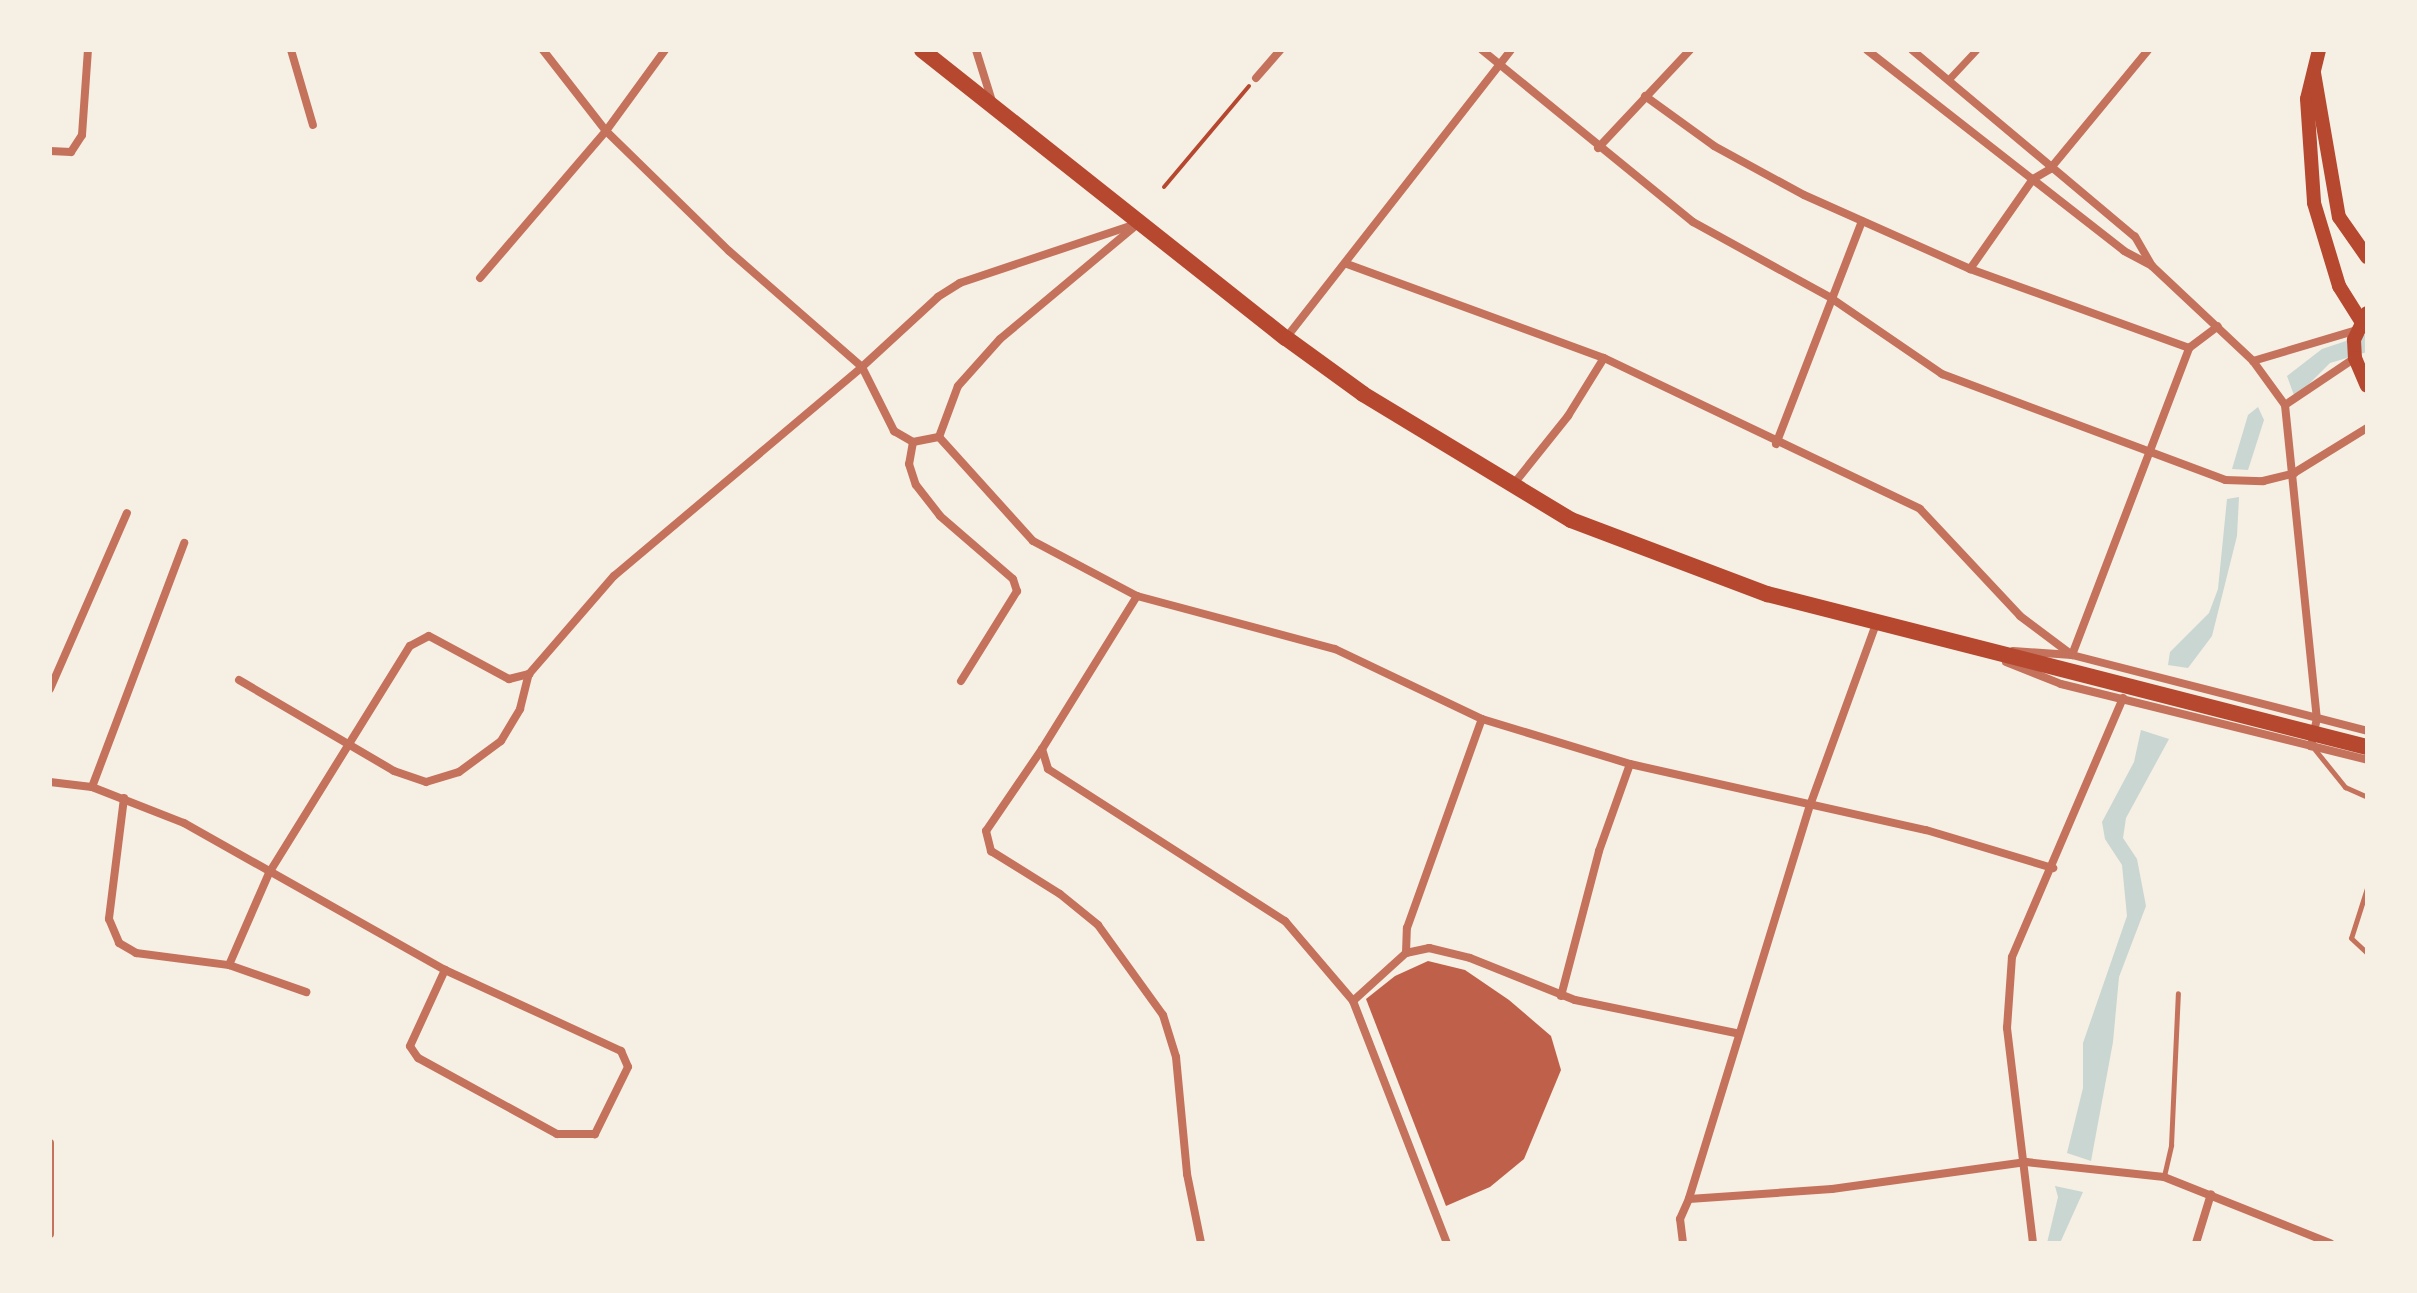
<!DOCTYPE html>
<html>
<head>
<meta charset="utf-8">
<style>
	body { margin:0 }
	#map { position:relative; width:2417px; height:1293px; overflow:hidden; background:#f6efe4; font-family:Roboto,sans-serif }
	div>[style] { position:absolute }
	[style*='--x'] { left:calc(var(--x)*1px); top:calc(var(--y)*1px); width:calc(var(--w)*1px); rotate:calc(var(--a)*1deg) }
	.water>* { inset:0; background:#c9d6d2 }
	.building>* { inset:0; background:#bf614a }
	.path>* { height:4px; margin:-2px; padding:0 2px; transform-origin:2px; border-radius:2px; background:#b5482f }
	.service>* { height:5px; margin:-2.5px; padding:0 2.5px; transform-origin:2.5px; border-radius:2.5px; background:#c5725c }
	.pedestrian>* { height:7px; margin:-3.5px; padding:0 3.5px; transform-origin:3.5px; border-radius:3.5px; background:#c5725c }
	.minor>* { height:8px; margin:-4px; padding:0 4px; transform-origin:4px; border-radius:4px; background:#c5725c }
	.secondary>* { height:14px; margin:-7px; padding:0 7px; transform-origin:7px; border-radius:7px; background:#b5482f }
	.primary>* { height:16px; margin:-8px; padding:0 8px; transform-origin:8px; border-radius:8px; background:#b5482f }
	span { translate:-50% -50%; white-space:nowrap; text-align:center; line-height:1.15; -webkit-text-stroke:6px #f6efe4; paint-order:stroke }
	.frame { position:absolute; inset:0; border:52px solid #f6efe4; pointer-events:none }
</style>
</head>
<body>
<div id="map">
	<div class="water">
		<i style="clip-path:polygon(2367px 334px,2367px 352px,2330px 363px,2295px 398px,2287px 376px,2322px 349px)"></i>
		<i style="clip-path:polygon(2258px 407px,2264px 420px,2248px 470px,2232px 469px,2248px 415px)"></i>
		<i style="clip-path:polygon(2239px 497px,2237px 536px,2212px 636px,2188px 668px,2168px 665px,2170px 652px,2209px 613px,2218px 589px,2227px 499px)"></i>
		<i style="clip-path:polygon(2141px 730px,2169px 739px,2126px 818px,2123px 838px,2137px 859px,2146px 906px,2119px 977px,2113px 1042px,2091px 1161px,2067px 1153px,2083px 1088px,2083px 1043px,2127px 916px,2122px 865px,2105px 839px,2102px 822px,2134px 762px)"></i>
		<i style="clip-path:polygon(2055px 1186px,2083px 1192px,2060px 1243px,2047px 1243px,2058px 1197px)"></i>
	</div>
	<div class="building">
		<i style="clip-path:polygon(1428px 961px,1465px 970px,1509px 1000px,1551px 1036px,1561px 1070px,1524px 1159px,1490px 1187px,1446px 1206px,1366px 999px,1395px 976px)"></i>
	</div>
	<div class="path">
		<i style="--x:1164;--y:187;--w:132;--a:-49.9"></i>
	</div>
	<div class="service">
		<i style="--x:2312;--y:746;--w:53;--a:51.2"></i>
		<i style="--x:2345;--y:787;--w:24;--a:24"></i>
		<i style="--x:2367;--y:888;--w:52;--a:107.7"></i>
		<i style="--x:2351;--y:938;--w:22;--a:43"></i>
		<i style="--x:2164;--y:1176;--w:32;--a:-77"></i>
		<i style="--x:2171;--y:1145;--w:152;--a:-87.4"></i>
	</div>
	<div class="pedestrian">
		<i style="--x:1948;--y:80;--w:41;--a:-47"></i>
	</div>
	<div class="minor">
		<i style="--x:291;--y:50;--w:78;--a:73.7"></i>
		<i style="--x:976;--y:50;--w:53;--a:72.6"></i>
		<i style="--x:1482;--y:50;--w:272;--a:39.2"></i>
		<i style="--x:1693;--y:222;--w:158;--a:28.8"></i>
		<i style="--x:1831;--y:298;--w:135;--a:34.4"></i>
		<i style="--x:1942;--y:374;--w:302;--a:20.5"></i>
		<i style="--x:2225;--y:480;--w:38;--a:2"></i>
		<i style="--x:2263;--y:481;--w:32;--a:-14"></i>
		<i style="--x:2294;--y:473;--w:86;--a:-31.7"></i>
		<i style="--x:1867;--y:50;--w:326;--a:38"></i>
		<i style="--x:2124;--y:251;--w:32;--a:28"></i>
		<i style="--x:2152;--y:266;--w:34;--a:-120"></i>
		<i style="--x:2135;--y:237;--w:291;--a:-140"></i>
		<i style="--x:1256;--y:78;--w:37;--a:-49"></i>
		<i style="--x:1645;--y:96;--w:85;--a:35.9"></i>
		<i style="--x:1714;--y:146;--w:102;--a:28.6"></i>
		<i style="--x:1804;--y:195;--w:182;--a:24"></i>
		<i style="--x:1970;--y:269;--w:233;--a:19.8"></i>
		<i style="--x:1598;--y:148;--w:134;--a:-46.8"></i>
		<i style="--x:50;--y:151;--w:21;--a:3"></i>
		<i style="--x:71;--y:152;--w:20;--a:-57"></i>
		<i style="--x:82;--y:135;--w:85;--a:-86"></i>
		<i style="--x:1139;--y:223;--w:189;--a:161.5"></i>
		<i style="--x:960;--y:283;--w:26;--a:148"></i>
		<i style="--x:938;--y:297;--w:103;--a:137.4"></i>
		<i style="--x:862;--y:367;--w:72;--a:63.4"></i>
		<i style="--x:894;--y:431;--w:22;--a:30"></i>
		<i style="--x:913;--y:442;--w:26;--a:-11"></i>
		<i style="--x:939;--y:437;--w:140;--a:47.9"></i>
		<i style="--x:1033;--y:541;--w:118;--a:27.9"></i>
		<i style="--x:1137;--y:596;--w:205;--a:15"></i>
		<i style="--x:1335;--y:649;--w:163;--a:25.5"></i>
		<i style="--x:1482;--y:719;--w:155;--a:16.9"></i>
		<i style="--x:1630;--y:764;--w:303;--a:12.6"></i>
		<i style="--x:1926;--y:830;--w:133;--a:16.7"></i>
		<i style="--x:1347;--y:264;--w:274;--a:20.1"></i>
		<i style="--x:2152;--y:266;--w:139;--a:43.2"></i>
		<i style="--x:2253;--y:361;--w:54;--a:54"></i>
		<i style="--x:2285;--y:405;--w:315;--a:84.2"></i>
		<i style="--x:2317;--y:718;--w:29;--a:102"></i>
		<i style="--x:1970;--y:269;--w:110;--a:-55"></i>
		<i style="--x:2033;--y:179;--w:20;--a:-30"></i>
		<i style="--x:2050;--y:169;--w:154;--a:-50.5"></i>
		<i style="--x:480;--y:278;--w:194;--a:-49.4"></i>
		<i style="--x:606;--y:131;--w:103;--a:-127.9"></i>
		<i style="--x:1286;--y:338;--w:365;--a:-52"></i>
		<i style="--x:2253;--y:361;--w:109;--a:-16.6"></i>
		<i style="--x:2285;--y:405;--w:84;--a:-33.9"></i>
		<i style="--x:939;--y:437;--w:54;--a:-69.6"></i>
		<i style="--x:958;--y:386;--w:63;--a:-48.2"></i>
		<i style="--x:1000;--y:339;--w:176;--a:-39.9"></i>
		<i style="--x:913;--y:442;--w:22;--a:100"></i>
		<i style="--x:909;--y:464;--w:22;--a:72"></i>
		<i style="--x:916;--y:485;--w:39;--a:52"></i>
		<i style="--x:940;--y:516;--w:96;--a:40.8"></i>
		<i style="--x:1013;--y:579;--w:13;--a:72"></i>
		<i style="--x:1017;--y:591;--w:106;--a:121.9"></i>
		<i style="--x:1776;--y:444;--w:239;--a:-68.9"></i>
		<i style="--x:1512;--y:486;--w:90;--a:-51.3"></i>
		<i style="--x:1568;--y:416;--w:68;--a:-58.2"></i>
		<i style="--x:1604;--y:358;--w:350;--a:25.5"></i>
		<i style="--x:1920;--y:509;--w:146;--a:46.9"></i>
		<i style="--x:2020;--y:616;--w:65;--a:36.9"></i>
		<i style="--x:2072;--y:655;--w:329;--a:-69.1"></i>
		<i style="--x:2189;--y:348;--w:36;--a:-37"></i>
		<i style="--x:1137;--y:596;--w:180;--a:121.8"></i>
		<i style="--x:1042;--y:749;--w:21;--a:73"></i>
		<i style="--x:1048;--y:769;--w:282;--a:32.7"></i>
		<i style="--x:1285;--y:921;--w:105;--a:49.6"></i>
		<i style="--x:1353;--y:1001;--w:260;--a:68.8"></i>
		<i style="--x:1876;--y:624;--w:193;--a:110"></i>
		<i style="--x:1810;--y:805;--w:412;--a:107.1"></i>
		<i style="--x:1689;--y:1199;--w:143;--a:-4"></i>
		<i style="--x:1832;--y:1189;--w:196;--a:-7.9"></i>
		<i style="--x:2026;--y:1162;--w:139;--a:6.2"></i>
		<i style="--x:2164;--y:1177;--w:179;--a:21.7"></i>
		<i style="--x:2013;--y:651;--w:59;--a:3.9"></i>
		<i style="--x:2072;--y:655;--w:305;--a:14.4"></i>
		<i style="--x:2006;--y:662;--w:59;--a:21.8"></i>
		<i style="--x:2061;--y:684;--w:315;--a:13.9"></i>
		<i style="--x:239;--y:680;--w:180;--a:30.4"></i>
		<i style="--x:394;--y:771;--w:34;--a:19"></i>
		<i style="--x:426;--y:782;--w:34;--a:-17"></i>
		<i style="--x:459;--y:772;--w:52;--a:-36.4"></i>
		<i style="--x:501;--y:741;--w:37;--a:-59"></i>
		<i style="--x:520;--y:709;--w:36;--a:-76"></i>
		<i style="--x:50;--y:689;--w:192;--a:-66.4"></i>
		<i style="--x:1042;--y:749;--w:99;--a:124.3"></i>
		<i style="--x:986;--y:831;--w:21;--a:76"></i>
		<i style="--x:991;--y:851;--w:81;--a:31.9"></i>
		<i style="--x:1060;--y:894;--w:49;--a:39.2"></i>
		<i style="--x:1098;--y:925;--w:111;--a:54.2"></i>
		<i style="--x:1163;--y:1015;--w:44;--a:72.8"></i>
		<i style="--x:1176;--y:1057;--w:118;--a:84.6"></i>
		<i style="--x:1187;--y:1174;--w:70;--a:78.5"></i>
		<i style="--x:50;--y:782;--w:42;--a:6.8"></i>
		<i style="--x:92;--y:787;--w:99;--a:21.4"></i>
		<i style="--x:184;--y:823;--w:300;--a:29.4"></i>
		<i style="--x:445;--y:970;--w:194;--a:24.7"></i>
		<i style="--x:621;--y:1051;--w:17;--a:66"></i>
		<i style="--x:628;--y:1067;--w:75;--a:116.2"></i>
		<i style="--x:595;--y:1134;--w:38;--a:180"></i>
		<i style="--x:557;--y:1134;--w:158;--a:-151.3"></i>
		<i style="--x:418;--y:1058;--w:14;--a:-124"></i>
		<i style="--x:410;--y:1046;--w:84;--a:-65.3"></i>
		<i style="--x:92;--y:787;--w:261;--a:-69.3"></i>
		<i style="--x:124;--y:798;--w:122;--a:97.1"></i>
		<i style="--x:109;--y:919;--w:26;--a:67"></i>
		<i style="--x:119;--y:943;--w:20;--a:30"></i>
		<i style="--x:136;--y:953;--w:94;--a:7.4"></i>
		<i style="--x:229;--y:965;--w:82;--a:19.3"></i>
		<i style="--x:1406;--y:953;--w:24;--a:-12"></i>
		<i style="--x:1429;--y:948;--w:42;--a:13.7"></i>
		<i style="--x:1470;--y:958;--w:113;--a:21.8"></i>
		<i style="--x:1575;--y:1000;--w:164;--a:11.6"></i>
		<i style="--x:229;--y:965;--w:100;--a:-66.5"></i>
		<i style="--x:269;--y:873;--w:267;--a:-58.2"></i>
		<i style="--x:410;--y:646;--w:21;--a:-28"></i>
		<i style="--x:429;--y:636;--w:91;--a:28.3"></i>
		<i style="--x:509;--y:679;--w:21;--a:-14"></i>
		<i style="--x:529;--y:674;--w:130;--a:-49.1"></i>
		<i style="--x:614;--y:576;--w:324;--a:-40.1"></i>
		<i style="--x:862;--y:367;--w:176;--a:-138.9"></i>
		<i style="--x:729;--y:251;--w:172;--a:-135.7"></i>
		<i style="--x:606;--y:131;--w:100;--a:-53.9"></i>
		<i style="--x:1561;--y:996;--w:150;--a:-75.3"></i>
		<i style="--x:1599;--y:851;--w:92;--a:-70.4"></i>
		<i style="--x:1353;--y:1001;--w:72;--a:-42.2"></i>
		<i style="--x:1406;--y:953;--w:25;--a:-88"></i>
		<i style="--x:1407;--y:928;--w:222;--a:-70.3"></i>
		<i style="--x:50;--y:1143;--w:91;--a:90"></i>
		<i style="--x:1683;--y:1243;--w:24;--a:-97"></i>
		<i style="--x:1680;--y:1219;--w:22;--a:-66"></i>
		<i style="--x:2033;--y:1243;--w:217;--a:-96.9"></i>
		<i style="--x:2007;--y:1028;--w:71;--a:-86"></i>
		<i style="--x:2012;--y:957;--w:282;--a:-66.8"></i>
		<i style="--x:2196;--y:1243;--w:51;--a:-73"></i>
	</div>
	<div class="secondary">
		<i style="--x:2319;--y:50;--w:50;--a:103.8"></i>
		<i style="--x:2307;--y:99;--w:104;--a:86.1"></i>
		<i style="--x:2314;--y:203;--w:87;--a:73.2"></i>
		<i style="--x:2339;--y:286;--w:41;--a:57.8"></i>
		<i style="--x:2314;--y:73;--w:146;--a:80.2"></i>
		<i style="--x:2339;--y:217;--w:49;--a:55"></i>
		<i style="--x:2367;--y:313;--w:30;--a:116"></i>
		<i style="--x:2354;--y:340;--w:18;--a:87"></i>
		<i style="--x:2355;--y:358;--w:30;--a:67"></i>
	</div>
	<div class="primary">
		<i style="--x:922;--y:50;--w:464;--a:38.4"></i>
		<i style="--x:1286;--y:338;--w:95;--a:36"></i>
		<i style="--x:1363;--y:394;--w:243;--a:31.2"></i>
		<i style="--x:1571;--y:520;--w:210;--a:20.7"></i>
		<i style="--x:1767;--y:594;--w:619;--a:14.31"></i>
	</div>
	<div class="frame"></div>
</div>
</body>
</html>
